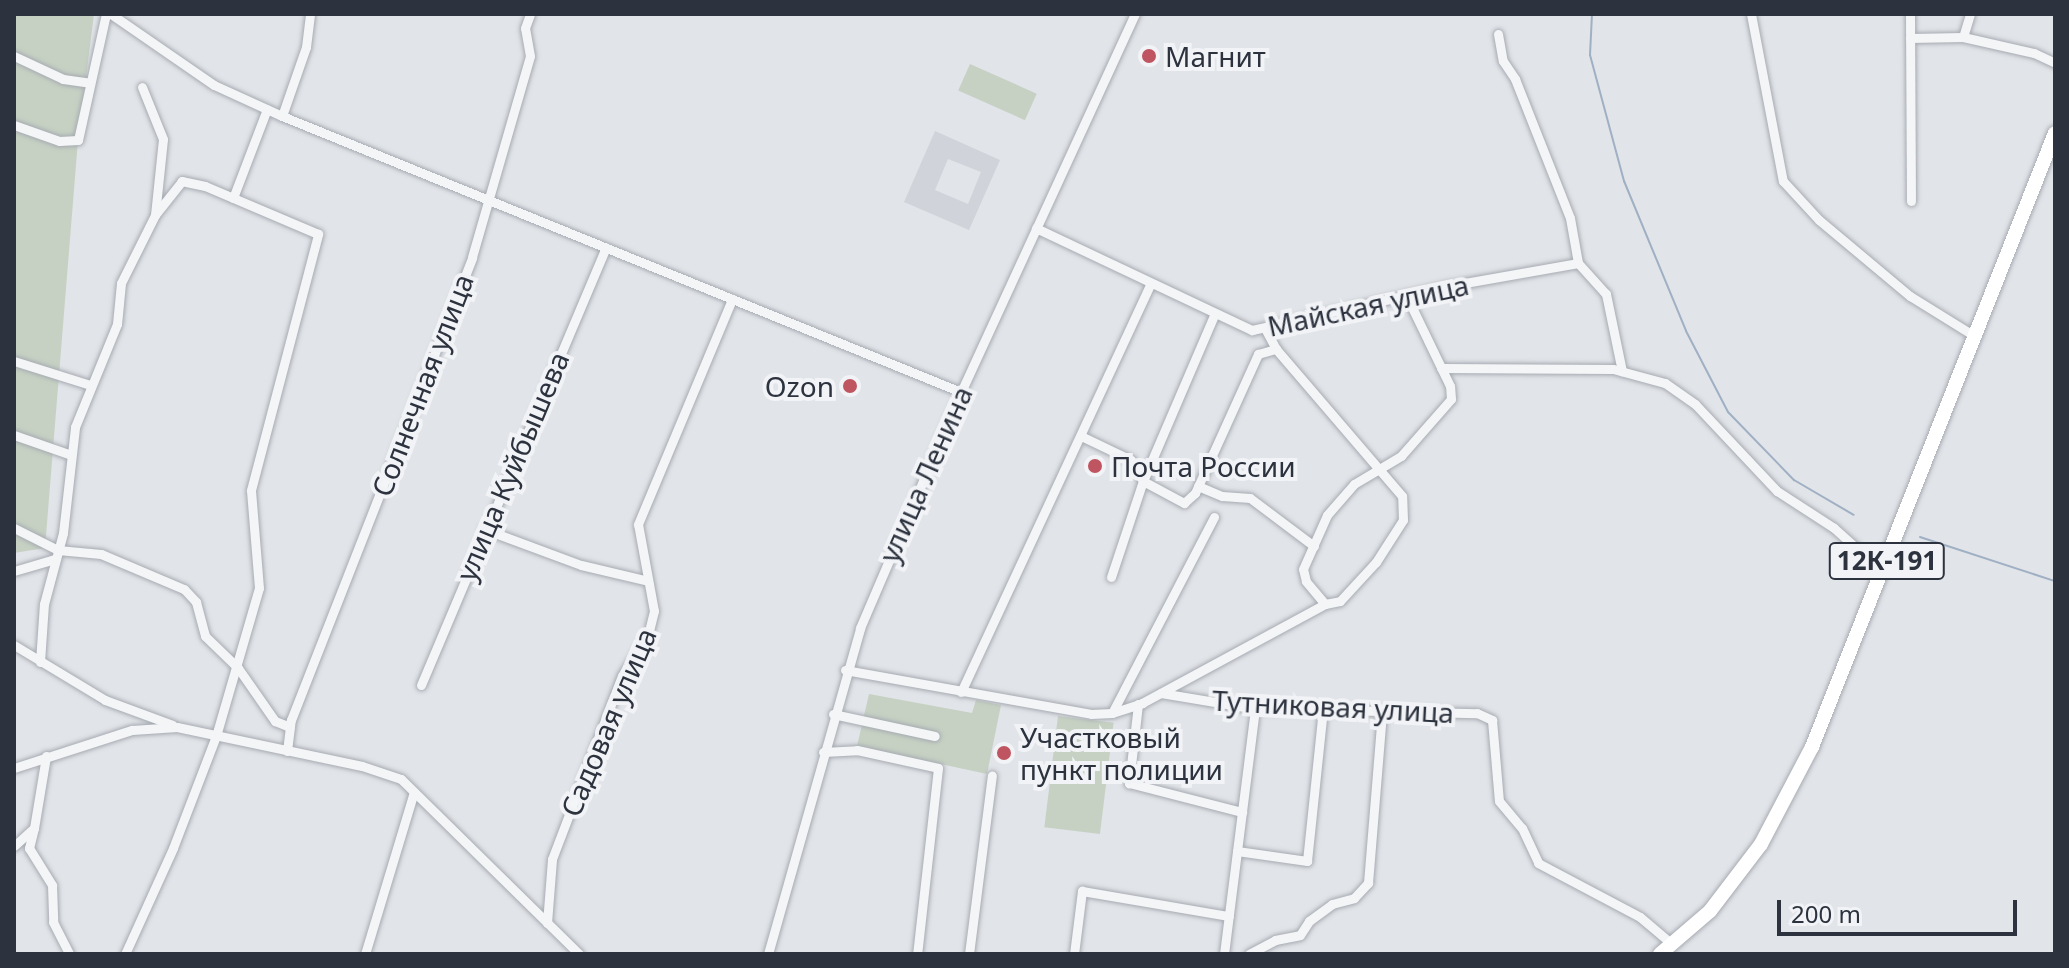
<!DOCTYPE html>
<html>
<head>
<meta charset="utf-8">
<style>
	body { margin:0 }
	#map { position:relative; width:2069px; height:968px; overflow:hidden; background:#e1e4e8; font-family:"Noto Sans",sans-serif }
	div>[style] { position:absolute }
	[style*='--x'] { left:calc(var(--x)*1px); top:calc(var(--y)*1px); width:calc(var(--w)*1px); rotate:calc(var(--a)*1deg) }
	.built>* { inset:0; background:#d0d3da }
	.green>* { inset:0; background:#c6d1c3; transform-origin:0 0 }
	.stream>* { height:2px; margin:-1px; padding:0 1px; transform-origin:1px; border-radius:1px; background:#a0b0c4 }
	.roads { filter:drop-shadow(0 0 2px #a7abb2) drop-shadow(0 0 2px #a7abb2) }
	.street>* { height:9px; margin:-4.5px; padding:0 4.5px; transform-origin:4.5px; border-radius:4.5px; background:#f4f5f7 }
	.primary>* { height:14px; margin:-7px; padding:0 7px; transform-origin:7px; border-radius:7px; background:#fff }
	.dots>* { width:22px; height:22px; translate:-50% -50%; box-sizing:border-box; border:4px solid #f1f3f6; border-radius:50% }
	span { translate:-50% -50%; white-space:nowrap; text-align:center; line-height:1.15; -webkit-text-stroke:8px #f1f3f6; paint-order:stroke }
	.shield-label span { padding:2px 6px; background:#f1f3f6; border:2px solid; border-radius:6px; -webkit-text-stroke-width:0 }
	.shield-label { font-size:26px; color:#2c323e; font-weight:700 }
	.poi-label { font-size:28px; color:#2c323e }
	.left { translate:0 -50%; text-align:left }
	.right { translate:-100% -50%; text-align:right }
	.street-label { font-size:28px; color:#2c323e }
	.frame { position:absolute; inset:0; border:16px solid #2c323e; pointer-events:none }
	.scale { position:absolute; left:1777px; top:900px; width:240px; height:36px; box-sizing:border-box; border:4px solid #2c323e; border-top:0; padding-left:10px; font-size:24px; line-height:28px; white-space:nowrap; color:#2c323e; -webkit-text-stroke:6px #f1f3f6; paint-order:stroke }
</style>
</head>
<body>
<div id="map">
	<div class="built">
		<i style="clip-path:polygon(evenodd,935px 131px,1000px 160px,969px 230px,904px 202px,935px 131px,948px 159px,981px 172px,968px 204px,935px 190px,948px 159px)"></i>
	</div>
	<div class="green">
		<i style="clip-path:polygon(14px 14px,94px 14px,78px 140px,45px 548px,14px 553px)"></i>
		<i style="left:970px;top:64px;width:73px;height:29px;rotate:24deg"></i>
		<i style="clip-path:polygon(869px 694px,972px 713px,976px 700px,1001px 705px,987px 774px,857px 746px)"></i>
		<i style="left:1058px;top:716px;width:56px;height:112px;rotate:7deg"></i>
	</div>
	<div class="stream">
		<i style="--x:1592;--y:14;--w:41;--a:92.8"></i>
		<i style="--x:1590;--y:55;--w:131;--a:74.9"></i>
		<i style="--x:1624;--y:181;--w:162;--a:67.5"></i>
		<i style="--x:1686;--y:331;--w:91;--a:62.6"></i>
		<i style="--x:1728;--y:412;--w:95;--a:45.9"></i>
		<i style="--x:1794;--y:480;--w:69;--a:30.3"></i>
		<i style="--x:1920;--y:537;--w:142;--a:18.1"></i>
	</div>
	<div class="roads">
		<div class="street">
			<i style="--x:111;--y:14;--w:125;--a:34.6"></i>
			<i style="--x:214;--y:85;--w:75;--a:24.5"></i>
			<i style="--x:282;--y:116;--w:733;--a:22.12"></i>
			<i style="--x:1751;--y:14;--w:170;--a:79.2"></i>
			<i style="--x:1783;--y:181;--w:53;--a:47.3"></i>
			<i style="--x:1819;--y:220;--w:119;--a:39.9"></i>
			<i style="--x:1910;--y:296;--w:74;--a:31.8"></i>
			<i style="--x:1910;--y:14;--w:187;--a:89.7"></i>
			<i style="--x:1498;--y:34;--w:27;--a:80"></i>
			<i style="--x:1503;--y:61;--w:22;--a:56"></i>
			<i style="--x:1515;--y:79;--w:149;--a:68.4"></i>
			<i style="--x:1570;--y:218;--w:46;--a:79.9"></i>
			<i style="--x:1578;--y:263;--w:42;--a:47.9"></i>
			<i style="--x:1606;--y:294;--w:79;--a:78.3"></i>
			<i style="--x:1963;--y:37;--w:24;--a:-73"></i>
			<i style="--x:1910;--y:38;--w:53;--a:-1.1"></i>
			<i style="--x:1963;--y:37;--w:73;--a:12.7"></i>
			<i style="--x:2034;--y:53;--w:23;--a:25"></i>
			<i style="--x:14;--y:56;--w:54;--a:25.1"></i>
			<i style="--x:63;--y:79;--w:27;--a:8"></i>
			<i style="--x:282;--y:116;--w:73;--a:-70.8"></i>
			<i style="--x:306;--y:47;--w:33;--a:-83"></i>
			<i style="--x:14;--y:125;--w:48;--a:19.6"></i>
			<i style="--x:59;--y:141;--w:19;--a:-3"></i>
			<i style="--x:78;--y:140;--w:129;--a:-77.5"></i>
			<i style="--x:233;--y:198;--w:95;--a:-69.1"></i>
			<i style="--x:1036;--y:228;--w:239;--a:25.3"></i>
			<i style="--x:1252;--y:330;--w:201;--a:-12.7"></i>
			<i style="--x:1448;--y:286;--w:132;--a:-10"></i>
			<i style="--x:14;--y:361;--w:80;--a:17.5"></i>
			<i style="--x:1441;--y:368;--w:172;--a:0.3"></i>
			<i style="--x:1613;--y:369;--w:54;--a:15.1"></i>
			<i style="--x:1665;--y:383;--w:37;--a:35"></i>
			<i style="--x:1695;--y:404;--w:120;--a:46.7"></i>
			<i style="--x:1777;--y:491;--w:68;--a:33"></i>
			<i style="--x:1834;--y:528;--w:66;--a:41.9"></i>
			<i style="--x:14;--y:435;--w:60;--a:19.3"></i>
			<i style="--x:1081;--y:436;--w:55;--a:25.6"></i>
			<i style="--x:1131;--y:460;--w:24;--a:60"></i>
			<i style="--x:1143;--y:481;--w:47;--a:28.2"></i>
			<i style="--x:1184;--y:503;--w:15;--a:-42"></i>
			<i style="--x:1195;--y:493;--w:153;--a:-65.6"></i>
			<i style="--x:1258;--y:354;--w:19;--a:-16"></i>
			<i style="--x:1198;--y:486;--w:26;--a:23"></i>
			<i style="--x:1222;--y:496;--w:28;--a:4"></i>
			<i style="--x:1250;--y:498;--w:80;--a:36.9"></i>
			<i style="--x:14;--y:528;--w:49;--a:26.6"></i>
			<i style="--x:58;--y:550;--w:43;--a:5.3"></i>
			<i style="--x:101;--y:554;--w:90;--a:22.9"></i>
			<i style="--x:184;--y:589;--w:18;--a:47"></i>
			<i style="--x:196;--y:602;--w:35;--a:75"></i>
			<i style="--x:205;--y:636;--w:46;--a:44.1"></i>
			<i style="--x:238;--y:668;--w:65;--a:55.1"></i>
			<i style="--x:275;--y:721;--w:16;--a:22"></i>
			<i style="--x:484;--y:529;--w:103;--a:20.4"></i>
			<i style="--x:581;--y:565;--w:69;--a:13.4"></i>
			<i style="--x:14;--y:571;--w:43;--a:-16.3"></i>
			<i style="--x:1111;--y:577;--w:101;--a:-71.6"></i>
			<i style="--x:1143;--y:481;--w:181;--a:-66.8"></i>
			<i style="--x:1325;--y:604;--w:30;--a:-130"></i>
			<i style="--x:1306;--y:581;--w:12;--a:-104"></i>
			<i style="--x:1303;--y:569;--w:59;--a:-66"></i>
			<i style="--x:1327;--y:515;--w:41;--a:-48.9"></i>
			<i style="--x:1354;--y:484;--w:55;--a:-30.8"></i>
			<i style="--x:1401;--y:456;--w:76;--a:-48.7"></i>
			<i style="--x:1451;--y:399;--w:13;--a:-94"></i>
			<i style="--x:1450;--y:386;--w:101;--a:-115.8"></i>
			<i style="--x:14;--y:645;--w:106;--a:31.1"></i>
			<i style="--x:105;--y:700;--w:72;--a:20.2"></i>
			<i style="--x:40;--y:662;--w:58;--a:-86.1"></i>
			<i style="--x:44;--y:604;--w:73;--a:-75"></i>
			<i style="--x:63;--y:533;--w:107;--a:-83.5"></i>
			<i style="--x:75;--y:427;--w:111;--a:-67.8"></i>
			<i style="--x:117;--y:324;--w:41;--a:-84.4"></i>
			<i style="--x:121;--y:283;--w:76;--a:-63.4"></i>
			<i style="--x:155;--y:215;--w:76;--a:-84"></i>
			<i style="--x:163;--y:139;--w:56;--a:-112"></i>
			<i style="--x:845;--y:670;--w:250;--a:10.1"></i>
			<i style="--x:1091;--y:714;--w:21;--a:-3"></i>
			<i style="--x:1112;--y:713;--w:32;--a:-18"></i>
			<i style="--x:1142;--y:703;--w:208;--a:-28.4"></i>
			<i style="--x:1325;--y:604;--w:15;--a:-11"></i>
			<i style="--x:1340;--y:601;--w:53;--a:-47.3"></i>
			<i style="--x:1376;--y:562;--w:50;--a:-57.3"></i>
			<i style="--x:1403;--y:520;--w:24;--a:-92"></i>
			<i style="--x:1402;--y:496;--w:194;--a:-130.6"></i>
			<i style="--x:1276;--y:349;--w:24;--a:-118"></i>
			<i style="--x:421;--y:685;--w:475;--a:-67.1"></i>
			<i style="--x:961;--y:692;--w:451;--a:-65.1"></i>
			<i style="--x:1161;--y:693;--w:91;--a:9.5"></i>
			<i style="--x:1251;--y:708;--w:226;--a:1.3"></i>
			<i style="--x:1477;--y:713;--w:17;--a:25"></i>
			<i style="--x:1492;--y:720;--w:81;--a:85.1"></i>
			<i style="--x:1499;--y:801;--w:35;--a:50"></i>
			<i style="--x:1522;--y:828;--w:38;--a:65"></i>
			<i style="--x:1538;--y:863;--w:115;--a:27.9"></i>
			<i style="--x:1640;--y:917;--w:42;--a:40.2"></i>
			<i style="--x:1138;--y:704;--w:80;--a:96.5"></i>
			<i style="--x:1129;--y:783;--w:117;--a:14.4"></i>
			<i style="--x:1112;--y:713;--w:221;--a:-62.5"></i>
			<i style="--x:833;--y:714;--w:104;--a:12.2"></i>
			<i style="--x:287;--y:751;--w:31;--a:-83"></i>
			<i style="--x:291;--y:720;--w:497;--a:-68.6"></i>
			<i style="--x:472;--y:257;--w:209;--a:-73.9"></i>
			<i style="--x:530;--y:56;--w:28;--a:-100"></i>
			<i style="--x:525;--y:28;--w:15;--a:-70"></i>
			<i style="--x:823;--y:752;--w:34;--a:-3"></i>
			<i style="--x:857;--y:750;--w:83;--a:12.5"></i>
			<i style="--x:938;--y:768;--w:187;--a:96.4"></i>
			<i style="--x:14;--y:768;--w:124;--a:-17.9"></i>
			<i style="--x:132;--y:730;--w:45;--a:-3.8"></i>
			<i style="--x:177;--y:727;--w:189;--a:11.9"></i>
			<i style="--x:362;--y:766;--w:41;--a:18.4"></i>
			<i style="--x:401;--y:779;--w:250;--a:44.5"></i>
			<i style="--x:34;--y:828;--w:21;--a:104"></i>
			<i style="--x:29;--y:848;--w:44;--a:58.1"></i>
			<i style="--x:52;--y:885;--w:37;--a:88"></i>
			<i style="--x:53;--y:922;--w:36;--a:63"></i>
			<i style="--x:14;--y:846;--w:27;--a:-42"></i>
			<i style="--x:34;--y:828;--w:73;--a:-80.5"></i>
			<i style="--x:1237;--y:851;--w:71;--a:8.1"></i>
			<i style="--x:1307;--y:861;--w:153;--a:-84"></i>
			<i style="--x:547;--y:923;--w:64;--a:-85.5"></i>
			<i style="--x:552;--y:859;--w:196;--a:-69.1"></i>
			<i style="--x:622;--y:676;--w:49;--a:-57.6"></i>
			<i style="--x:648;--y:635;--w:25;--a:-76"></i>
			<i style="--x:654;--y:611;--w:88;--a:-100.4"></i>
			<i style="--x:638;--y:524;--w:244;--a:-67.3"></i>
			<i style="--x:125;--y:954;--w:116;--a:-65.6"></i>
			<i style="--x:173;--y:848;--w:120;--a:-69"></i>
			<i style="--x:216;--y:736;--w:154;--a:-73.8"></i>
			<i style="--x:259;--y:588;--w:98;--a:-94.7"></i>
			<i style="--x:251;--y:490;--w:265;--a:-75.3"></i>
			<i style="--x:318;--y:234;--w:123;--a:-157"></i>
			<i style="--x:205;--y:186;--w:24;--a:-168"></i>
			<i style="--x:182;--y:181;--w:43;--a:128.5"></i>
			<i style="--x:365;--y:954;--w:169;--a:-73.2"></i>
			<i style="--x:768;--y:954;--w:339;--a:-74.2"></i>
			<i style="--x:860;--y:628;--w:257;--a:-66.8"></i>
			<i style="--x:961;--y:392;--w:416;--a:-65.3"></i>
			<i style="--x:969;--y:954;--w:180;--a:-82.7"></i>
			<i style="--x:1074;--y:954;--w:64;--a:-82.8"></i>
			<i style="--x:1082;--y:891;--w:149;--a:9.7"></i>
			<i style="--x:1224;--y:954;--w:248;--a:-82.8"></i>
			<i style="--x:1249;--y:954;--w:30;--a:-28"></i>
			<i style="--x:1275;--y:940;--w:25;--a:-11"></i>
			<i style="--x:1300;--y:935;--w:17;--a:-57"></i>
			<i style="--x:1309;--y:921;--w:29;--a:-36"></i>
			<i style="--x:1332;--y:904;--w:23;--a:-15"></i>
			<i style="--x:1354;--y:898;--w:21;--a:-47"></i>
			<i style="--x:1368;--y:883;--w:173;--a:-85.3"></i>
		</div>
		<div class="primary">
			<i style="--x:1660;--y:954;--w:66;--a:-40.7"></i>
			<i style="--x:1710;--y:911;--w:84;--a:-52.7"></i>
			<i style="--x:1761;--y:844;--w:110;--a:-62.3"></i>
			<i style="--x:1812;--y:747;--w:660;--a:-68.41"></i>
		</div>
	</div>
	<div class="dots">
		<i style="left:1149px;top:56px;background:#bf5560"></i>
		<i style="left:850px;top:386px;background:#bf5560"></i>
		<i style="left:1095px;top:466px;background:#bf5560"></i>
		<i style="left:1004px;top:753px;background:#bf5560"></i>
	</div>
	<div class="shield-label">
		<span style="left:1887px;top:561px">12К-191</span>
	</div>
	<div class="poi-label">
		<span class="left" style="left:1165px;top:56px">Магнит</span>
		<span class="right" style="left:834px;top:386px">Ozon</span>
		<span class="left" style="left:1111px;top:466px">Почта России</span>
		<span class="left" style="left:1020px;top:753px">Участковый<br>пункт полиции</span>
	</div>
	<div class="street-label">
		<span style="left:1368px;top:305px;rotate:-12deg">Майская улица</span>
		<span style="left:422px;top:385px;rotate:-69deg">Солнечная улица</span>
		<span style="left:512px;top:466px;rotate:-67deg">улица Куйбышева</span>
		<span style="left:925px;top:474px;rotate:-66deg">улица Ленина</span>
		<span style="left:1333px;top:706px;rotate:3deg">Тутниковая улица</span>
		<span style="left:608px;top:722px;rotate:-67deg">Садовая улица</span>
	</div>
	<div class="frame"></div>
	<div class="scale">200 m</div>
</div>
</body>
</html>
